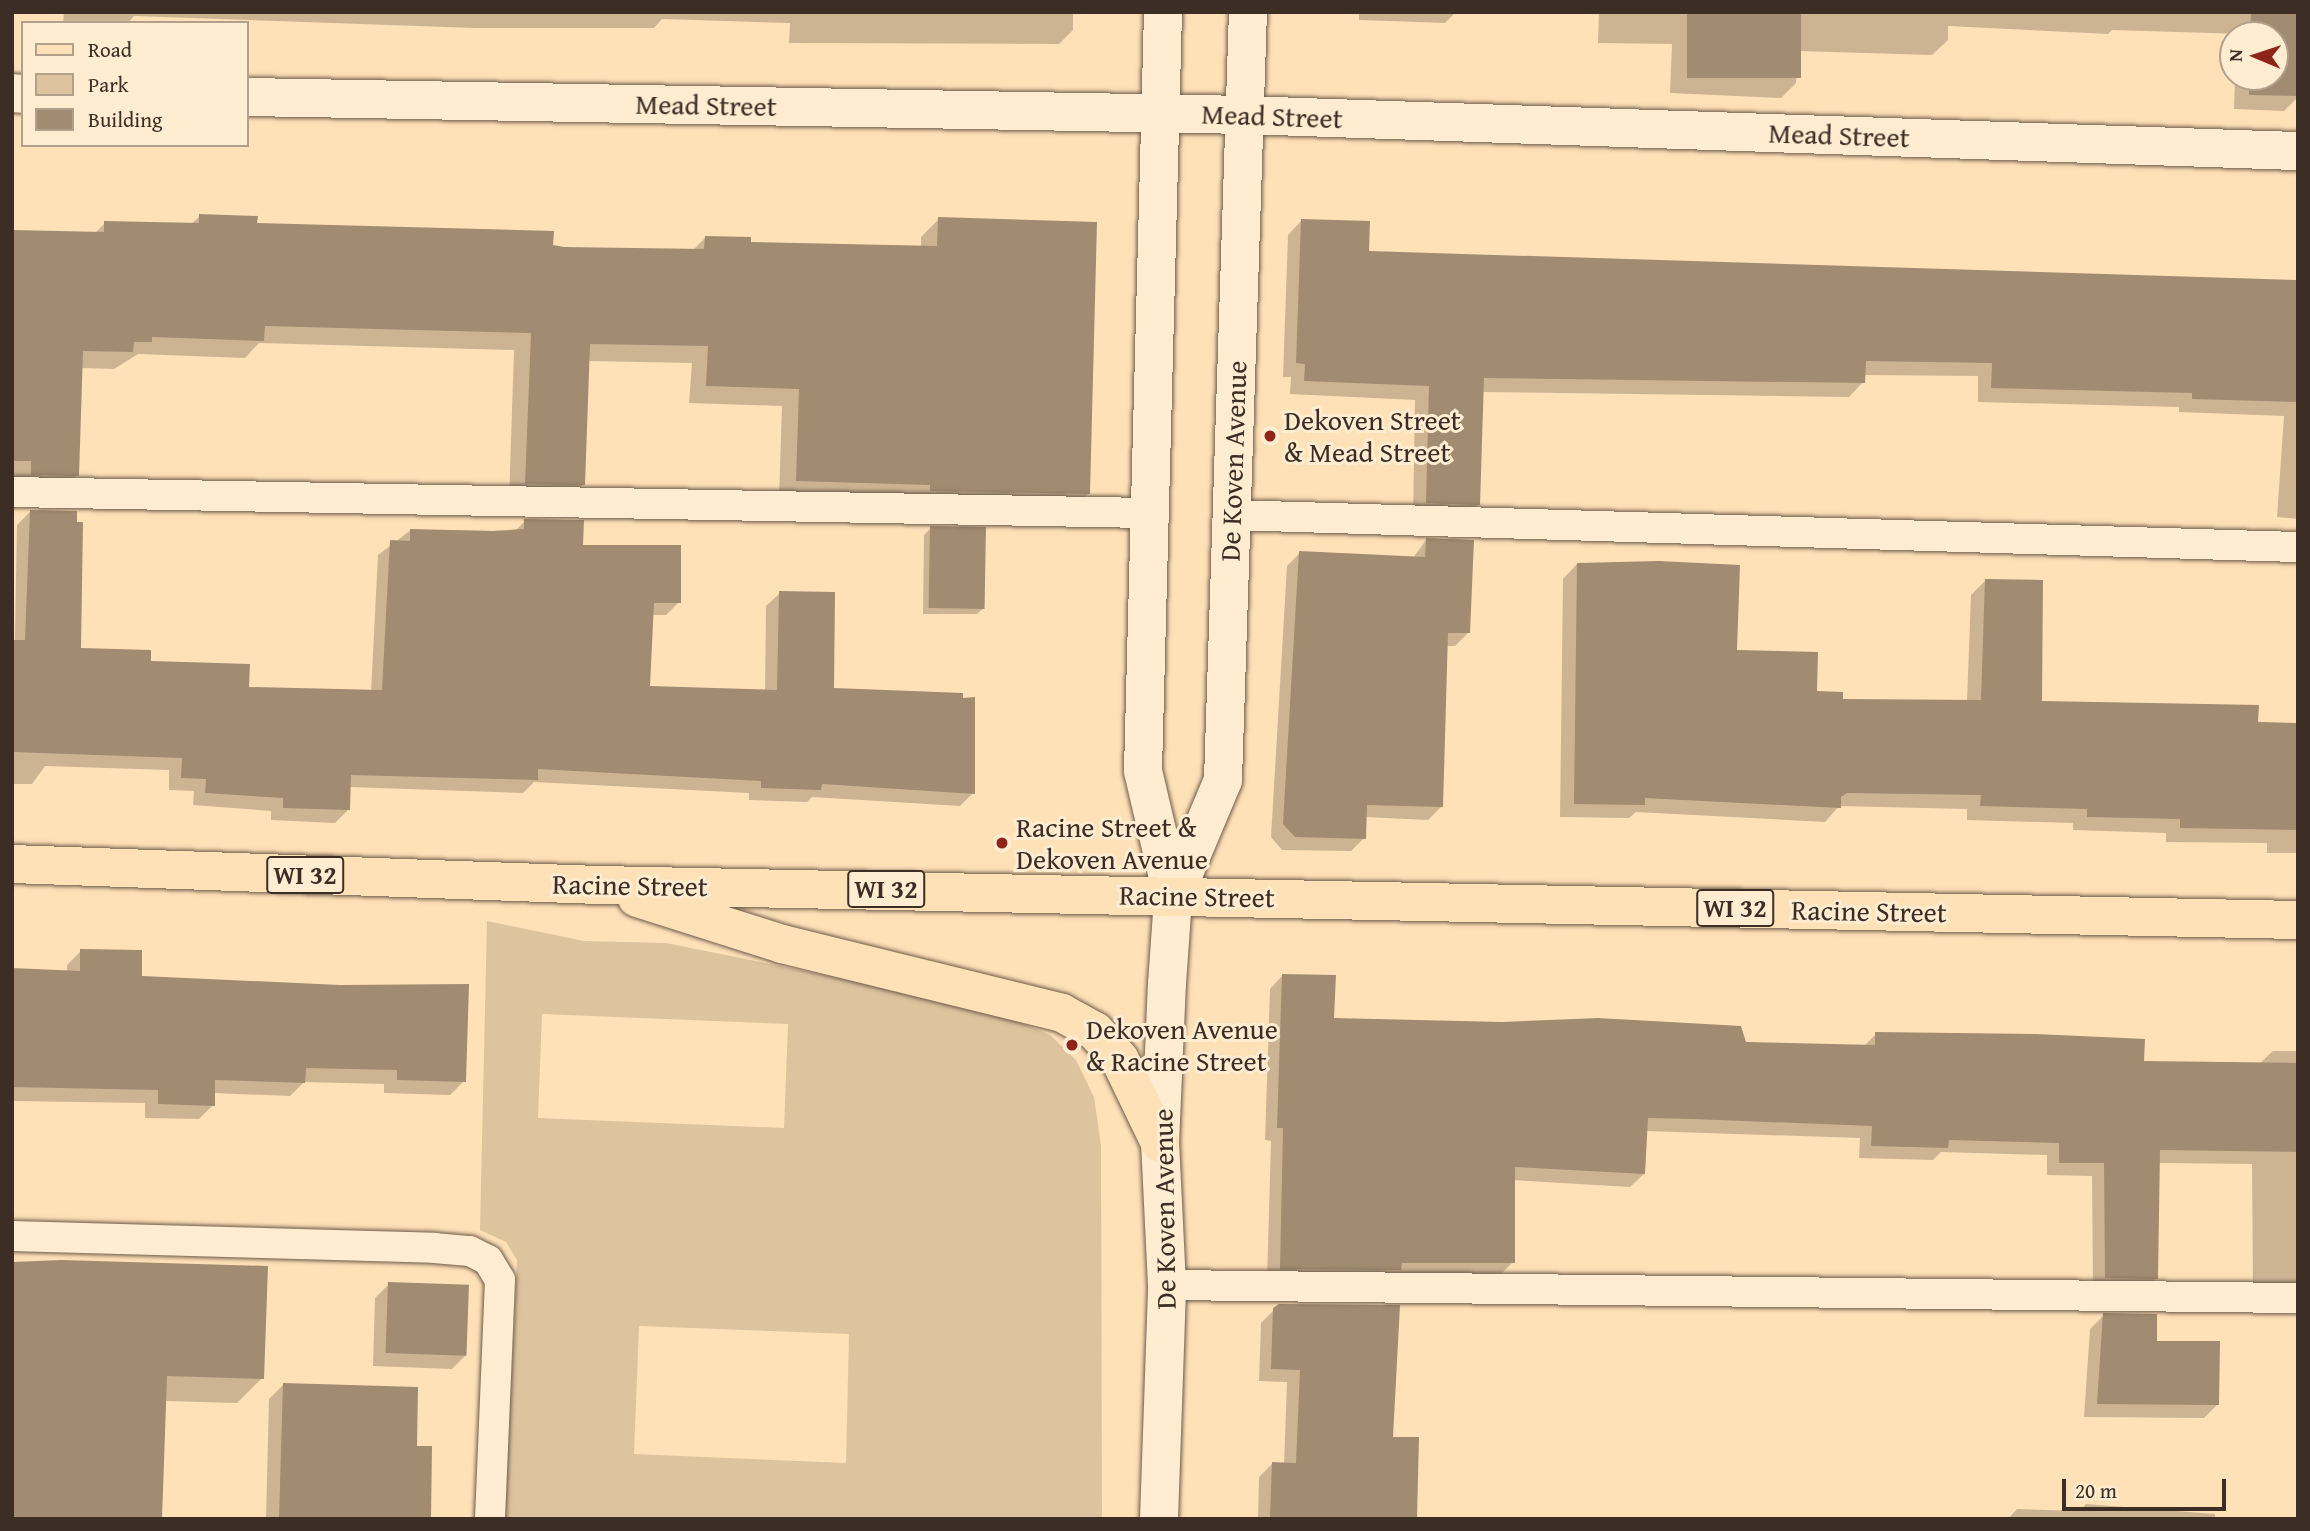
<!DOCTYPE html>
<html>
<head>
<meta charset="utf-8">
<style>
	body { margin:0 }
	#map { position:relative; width:2310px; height:1531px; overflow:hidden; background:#ffe1b8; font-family:"Gentium Book Plus",serif }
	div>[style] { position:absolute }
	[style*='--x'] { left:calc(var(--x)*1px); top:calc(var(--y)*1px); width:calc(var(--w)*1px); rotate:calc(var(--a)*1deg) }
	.green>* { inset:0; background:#dec39f }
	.shadow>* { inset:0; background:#0003 }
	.building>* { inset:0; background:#a18b71; transform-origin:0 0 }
	.roads { filter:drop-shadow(0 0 2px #6d5b4a) drop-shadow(0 0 2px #6d5b4a) }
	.service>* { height:30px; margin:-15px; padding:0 15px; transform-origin:15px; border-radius:15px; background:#ffecd1 }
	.minor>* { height:38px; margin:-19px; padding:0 19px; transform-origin:19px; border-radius:19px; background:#ffecd1 }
	.tertiary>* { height:38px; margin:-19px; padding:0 19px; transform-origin:19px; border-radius:19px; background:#ffecd1 }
	.primary>* { height:38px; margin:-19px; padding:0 19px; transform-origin:19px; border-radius:19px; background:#ffe1b8 }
	.dots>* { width:19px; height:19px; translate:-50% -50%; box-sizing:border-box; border:4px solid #ffecd1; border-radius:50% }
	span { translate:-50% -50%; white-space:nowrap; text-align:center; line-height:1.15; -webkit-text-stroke:6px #ffecd1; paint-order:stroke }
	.shield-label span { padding:2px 5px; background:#ffecd1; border:2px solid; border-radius:5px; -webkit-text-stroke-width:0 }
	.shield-label { font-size:26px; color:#3c2e25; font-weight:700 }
	.street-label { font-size:28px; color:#3c2e25 }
	.poi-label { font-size:28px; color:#3c2e25 }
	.left { translate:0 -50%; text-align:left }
	.frame { position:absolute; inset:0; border:14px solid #3c2e25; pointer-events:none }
	.legend { position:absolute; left:21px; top:21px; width:228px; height:126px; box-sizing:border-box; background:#ffecd1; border:2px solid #b1a08c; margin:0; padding:9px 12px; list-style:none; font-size:21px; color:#3c2e25 }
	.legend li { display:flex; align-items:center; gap:14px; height:35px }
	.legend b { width:35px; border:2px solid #b1a08c }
	.north { position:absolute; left:2219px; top:21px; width:70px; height:70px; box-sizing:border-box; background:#ffecd1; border:2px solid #b1a08c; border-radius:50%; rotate:272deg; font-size:19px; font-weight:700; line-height:28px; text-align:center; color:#3c2e25 }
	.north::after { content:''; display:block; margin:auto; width:24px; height:32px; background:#8f2418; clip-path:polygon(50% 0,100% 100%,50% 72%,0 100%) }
	.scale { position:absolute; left:2062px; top:1479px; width:164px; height:32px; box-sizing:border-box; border:4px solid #3c2e25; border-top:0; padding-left:9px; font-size:21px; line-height:24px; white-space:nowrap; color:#3c2e25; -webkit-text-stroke:5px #ffecd1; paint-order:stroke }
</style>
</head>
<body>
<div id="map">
	<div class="green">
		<i style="clip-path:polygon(evenodd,487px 921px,584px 941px,666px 943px,987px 1008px,1050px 1035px,1076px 1060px,1094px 1097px,1101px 1146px,1102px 1519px,505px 1519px,517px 1260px,506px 1242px,480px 1230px,487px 921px,542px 1014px,788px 1024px,784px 1128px,538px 1118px,542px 1014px,487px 921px,639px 1326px,849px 1334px,846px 1463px,634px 1454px,639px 1326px)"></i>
	</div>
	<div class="shadow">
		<i style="clip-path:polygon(64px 12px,1073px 12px,1073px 30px,1059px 44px,789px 43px,790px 23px,662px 19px,654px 28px,474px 28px,134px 16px,128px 23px,63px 23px)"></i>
		<i style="clip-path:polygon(1359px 12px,1456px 12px,1445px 23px,1359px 20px)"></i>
		<i style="clip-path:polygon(1599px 12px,2298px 12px,2298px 97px,2284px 111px,2234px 109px,2235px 77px,2275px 77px,2275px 35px,2112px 30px,2108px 34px,1948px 26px,1948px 40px,1932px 55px,1798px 51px,1796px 83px,1781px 98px,1670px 93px,1672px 44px,1598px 43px)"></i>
		<i style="clip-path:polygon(200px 216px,256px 225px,564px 249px,692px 251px,706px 237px,749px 244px,921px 247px,921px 237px,939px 219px,1088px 494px,1070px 511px,779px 498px,782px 406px,689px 403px,692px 363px,588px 361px,583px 484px,566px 502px,509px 501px,514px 350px,259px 343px,245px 358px,138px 354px,114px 369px,81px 368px,77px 475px,59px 493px,12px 478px,12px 232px,95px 233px,105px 223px,190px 225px)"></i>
		<i style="clip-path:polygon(1302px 220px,1367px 252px,2298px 281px,2298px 519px,2277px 517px,2284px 416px,2179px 412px,2179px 407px,1978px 402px,1978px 376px,1863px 375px,1863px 382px,1849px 397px,1482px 392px,1478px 504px,1464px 519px,1413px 517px,1415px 400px,1290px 394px,1291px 377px,1283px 377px,1288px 235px)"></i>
		<i style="clip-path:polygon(30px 512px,79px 650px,149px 662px,248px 689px,371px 692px,378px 555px,411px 530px,515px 531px,525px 521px,679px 602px,666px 615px,652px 615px,648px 688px,765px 692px,766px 606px,780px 593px,833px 690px,973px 793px,960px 806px,812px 797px,807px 802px,749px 800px,749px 793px,534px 782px,523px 793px,349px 787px,348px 810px,335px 823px,271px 820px,271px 811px,193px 805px,194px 791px,169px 790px,169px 770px,45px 766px,32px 784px,12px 784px,17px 525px)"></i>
		<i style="clip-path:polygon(931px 528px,984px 608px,977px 614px,923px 614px,924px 535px)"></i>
		<i style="clip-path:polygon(1426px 540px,1468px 633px,1455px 646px,1446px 646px,1442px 806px,1428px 820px,1365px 817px,1364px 838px,1351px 851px,1282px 850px,1271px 837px,1287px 566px,1300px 553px,1413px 558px)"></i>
		<i style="clip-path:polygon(1577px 564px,1735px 652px,1816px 693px,1842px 701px,1967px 701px,1971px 595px,1985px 581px,2040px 703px,2298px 725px,2298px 853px,2267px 853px,2267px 843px,2166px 842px,2166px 833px,2073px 830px,2073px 823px,1967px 820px,1967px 809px,1839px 806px,1825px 822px,1636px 812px,1629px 818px,1560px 817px,1563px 579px)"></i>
		<i style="clip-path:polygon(81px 951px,140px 978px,464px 1081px,450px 1095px,384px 1093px,384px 1084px,304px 1082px,290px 1096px,213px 1093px,213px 1105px,199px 1119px,145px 1118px,145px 1103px,12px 1101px,12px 970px,67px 972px,67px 965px)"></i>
		<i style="clip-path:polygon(1283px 975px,1332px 1020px,1745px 1044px,1863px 1047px,1876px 1034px,2142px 1063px,2259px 1064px,2273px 1051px,2298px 1051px,2298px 1292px,2253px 1291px,2252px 1164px,2158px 1163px,2156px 1278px,2143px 1291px,2093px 1291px,2092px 1176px,2047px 1175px,2047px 1155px,1941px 1152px,1933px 1160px,1859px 1158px,1860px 1138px,1646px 1131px,1644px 1174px,1630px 1187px,1513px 1180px,1513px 1262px,1500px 1275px,1267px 1281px,1271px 1141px,1265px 1140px,1270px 989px)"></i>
		<i style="clip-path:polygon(266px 1268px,262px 1378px,237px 1403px,165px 1401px,12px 1519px)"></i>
		<i style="clip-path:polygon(389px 1284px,466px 1355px,452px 1369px,373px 1366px,375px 1298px)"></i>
		<i style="clip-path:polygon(1275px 1309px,1391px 1439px,1415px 1519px,1258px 1519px,1259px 1477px,1272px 1464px,1284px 1464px,1287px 1382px,1259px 1381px,1261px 1323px)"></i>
		<i style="clip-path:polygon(2104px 1315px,2155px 1343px,2218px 1404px,2204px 1418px,2084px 1417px,2090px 1329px)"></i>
		<i style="clip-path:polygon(283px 1385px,416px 1448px,430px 1519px,266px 1519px,269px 1399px)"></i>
		<i style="clip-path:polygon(2086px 1504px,2215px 1514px,2215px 1519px,2008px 1519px,2017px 1509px,2080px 1511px)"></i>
	</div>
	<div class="building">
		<i style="left:1687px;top:12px;width:114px;height:66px"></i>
		<i style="clip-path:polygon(2251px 12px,2298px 12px,2298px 96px,2249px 95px,2249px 77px,2275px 77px,2275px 35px,2250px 35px)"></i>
		<i style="clip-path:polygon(199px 214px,258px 216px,257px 223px,554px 231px,553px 245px,564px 247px,704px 249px,705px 236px,751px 237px,751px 242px,937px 246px,938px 217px,1097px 222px,1090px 494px,930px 491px,930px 485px,796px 481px,799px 389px,706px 386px,708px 346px,590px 344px,585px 485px,525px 484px,531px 333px,265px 326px,264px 341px,152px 337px,152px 342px,134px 342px,133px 352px,83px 351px,79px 476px,31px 475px,31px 461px,12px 461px,12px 230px,104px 232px,104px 221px,199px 223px)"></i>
		<i style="clip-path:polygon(1301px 219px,1370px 221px,1369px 251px,2298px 280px,2298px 402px,2192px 399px,2192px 393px,1991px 388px,1992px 363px,1866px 361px,1865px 383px,1484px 378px,1480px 505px,1426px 503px,1429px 386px,1304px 381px,1305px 364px,1296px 363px)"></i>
		<i style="clip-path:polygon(30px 510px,77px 511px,77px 522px,83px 522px,81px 648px,151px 650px,151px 661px,250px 664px,249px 687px,382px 690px,390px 540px,410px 541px,410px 529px,492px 531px,524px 529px,524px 519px,584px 520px,583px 545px,681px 545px,681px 603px,654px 603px,650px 686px,777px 690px,779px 591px,835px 592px,834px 688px,963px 693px,963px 698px,975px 697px,975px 794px,822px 784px,821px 790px,761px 788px,761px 781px,538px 769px,538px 780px,351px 775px,350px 810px,283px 808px,283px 798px,205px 793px,206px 779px,181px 778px,182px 758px,12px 752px,12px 640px,25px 640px)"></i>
		<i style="left:930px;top:526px;width:56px;height:82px;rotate:1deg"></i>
		<i style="clip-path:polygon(1426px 538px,1474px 540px,1470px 633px,1448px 633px,1443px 807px,1367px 805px,1366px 839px,1295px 837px,1283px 824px,1299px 551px,1425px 557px)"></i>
		<i style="clip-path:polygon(1659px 561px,1740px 565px,1737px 650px,1818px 652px,1817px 691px,1843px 692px,1843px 699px,1981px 700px,1985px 579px,2043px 580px,2042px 701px,2259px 705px,2258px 722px,2298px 723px,2298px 830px,2180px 828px,2180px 819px,2087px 817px,2087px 809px,1980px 806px,1981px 795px,1847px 793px,1841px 797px,1841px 808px,1645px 798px,1645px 805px,1574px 804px,1577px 563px)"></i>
		<i style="clip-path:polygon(80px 949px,142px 950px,142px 976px,340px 985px,469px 984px,466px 1082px,397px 1080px,397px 1070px,306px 1068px,305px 1083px,215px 1080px,215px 1106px,158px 1104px,158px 1090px,12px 1087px,12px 968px,80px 971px)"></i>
		<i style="clip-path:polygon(1282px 974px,1336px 975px,1334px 1018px,1502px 1022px,1598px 1018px,1741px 1026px,1746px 1042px,1875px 1045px,1875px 1032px,2036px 1034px,2145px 1039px,2144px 1061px,2298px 1063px,2298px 1152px,2160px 1150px,2158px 1279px,2105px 1278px,2104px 1163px,2059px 1163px,2059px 1143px,1949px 1140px,1948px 1148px,1871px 1146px,1872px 1126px,1693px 1119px,1648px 1118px,1645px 1174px,1515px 1167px,1515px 1263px,1402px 1263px,1401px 1270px,1280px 1269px,1283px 1128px,1277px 1128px)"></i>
		<i style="clip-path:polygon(61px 1260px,268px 1266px,264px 1379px,167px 1376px,162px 1519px,12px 1519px,12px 1262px)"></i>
		<i style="left:388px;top:1282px;width:81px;height:71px;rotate:2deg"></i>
		<i style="clip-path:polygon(1279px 1304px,1400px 1305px,1393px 1437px,1419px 1437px,1417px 1519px,1270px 1519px,1272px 1462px,1296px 1463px,1300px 1370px,1271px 1369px,1273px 1308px)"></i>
		<i style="clip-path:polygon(2103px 1313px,2157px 1314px,2157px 1341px,2220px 1341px,2219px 1405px,2097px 1404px)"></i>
		<i style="clip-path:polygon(283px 1383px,418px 1387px,417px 1446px,432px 1446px,431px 1519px,279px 1519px)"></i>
	</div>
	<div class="roads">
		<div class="service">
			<i style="--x:12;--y:492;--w:1140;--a:1.06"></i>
			<i style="--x:1231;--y:515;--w:1067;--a:1.72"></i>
			<i style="--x:12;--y:1236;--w:422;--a:1.6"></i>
			<i style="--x:434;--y:1248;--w:36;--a:5"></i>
			<i style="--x:470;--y:1251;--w:20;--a:27"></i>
			<i style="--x:488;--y:1260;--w:23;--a:59"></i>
			<i style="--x:500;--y:1280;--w:239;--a:92.4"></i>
			<i style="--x:1167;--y:1285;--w:1131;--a:0.66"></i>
		</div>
		<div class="minor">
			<i style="--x:12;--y:93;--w:11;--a:5"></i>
			<i style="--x:247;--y:97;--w:997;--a:1.03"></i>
			<i style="--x:1244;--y:115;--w:1055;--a:1.96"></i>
		</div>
		<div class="tertiary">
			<i style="--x:1163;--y:12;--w:759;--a:91.51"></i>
			<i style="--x:1143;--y:771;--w:131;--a:76.8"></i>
			<i style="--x:1159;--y:1519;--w:234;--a:-88"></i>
			<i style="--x:1167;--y:1285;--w:142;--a:-92.8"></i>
			<i style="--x:1160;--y:1143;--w:159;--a:-87.5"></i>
			<i style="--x:1167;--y:984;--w:85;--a:-86"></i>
			<i style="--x:1173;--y:899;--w:129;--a:-67.2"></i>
			<i style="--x:1223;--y:780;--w:768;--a:-88.14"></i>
		</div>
		<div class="primary">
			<i style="--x:12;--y:864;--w:587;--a:2.05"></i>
			<i style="--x:599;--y:885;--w:1699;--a:1.18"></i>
			<i style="--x:637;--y:898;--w:152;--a:17.6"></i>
			<i style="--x:782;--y:944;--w:288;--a:13.8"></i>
			<i style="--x:1062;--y:1013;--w:38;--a:29"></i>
			<i style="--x:1095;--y:1031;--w:38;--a:49"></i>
			<i style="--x:1120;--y:1060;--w:92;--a:64.3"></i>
		</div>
	</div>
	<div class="dots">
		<i style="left:1270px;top:436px;background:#8f2418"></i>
		<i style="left:1002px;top:843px;background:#8f2418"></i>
		<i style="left:1072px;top:1045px;background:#8f2418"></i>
	</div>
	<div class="shield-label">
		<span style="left:305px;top:875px">WI 32</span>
		<span style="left:886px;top:889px">WI 32</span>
		<span style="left:1735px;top:908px">WI 32</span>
	</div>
	<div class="street-label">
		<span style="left:706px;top:105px;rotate:1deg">Mead Street</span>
		<span style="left:1272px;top:116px;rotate:2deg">Mead Street</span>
		<span style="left:1839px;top:135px;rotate:2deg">Mead Street</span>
		<span style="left:1233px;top:461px;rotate:-88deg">De Koven Avenue</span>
		<span style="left:630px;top:885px;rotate:1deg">Racine Street</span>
		<span style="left:1197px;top:896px;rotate:1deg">Racine Street</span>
		<span style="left:1869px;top:911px;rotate:1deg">Racine Street</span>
		<span style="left:1164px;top:1209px;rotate:-91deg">De Koven Avenue</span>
	</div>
	<div class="poi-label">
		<span class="left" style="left:1284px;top:436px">Dekoven Street<br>&amp; Mead Street</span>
		<span class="left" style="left:1016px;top:843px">Racine Street &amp;<br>Dekoven Avenue</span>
		<span class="left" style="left:1086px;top:1045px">Dekoven Avenue<br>&amp; Racine Street</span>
	</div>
	<div class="frame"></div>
	<ul class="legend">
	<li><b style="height:9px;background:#ffe1b8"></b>Road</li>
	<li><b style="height:19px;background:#dec39f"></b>Park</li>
	<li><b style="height:19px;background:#a18b71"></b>Building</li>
	</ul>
	<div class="north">N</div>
	<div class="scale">20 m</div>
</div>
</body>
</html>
